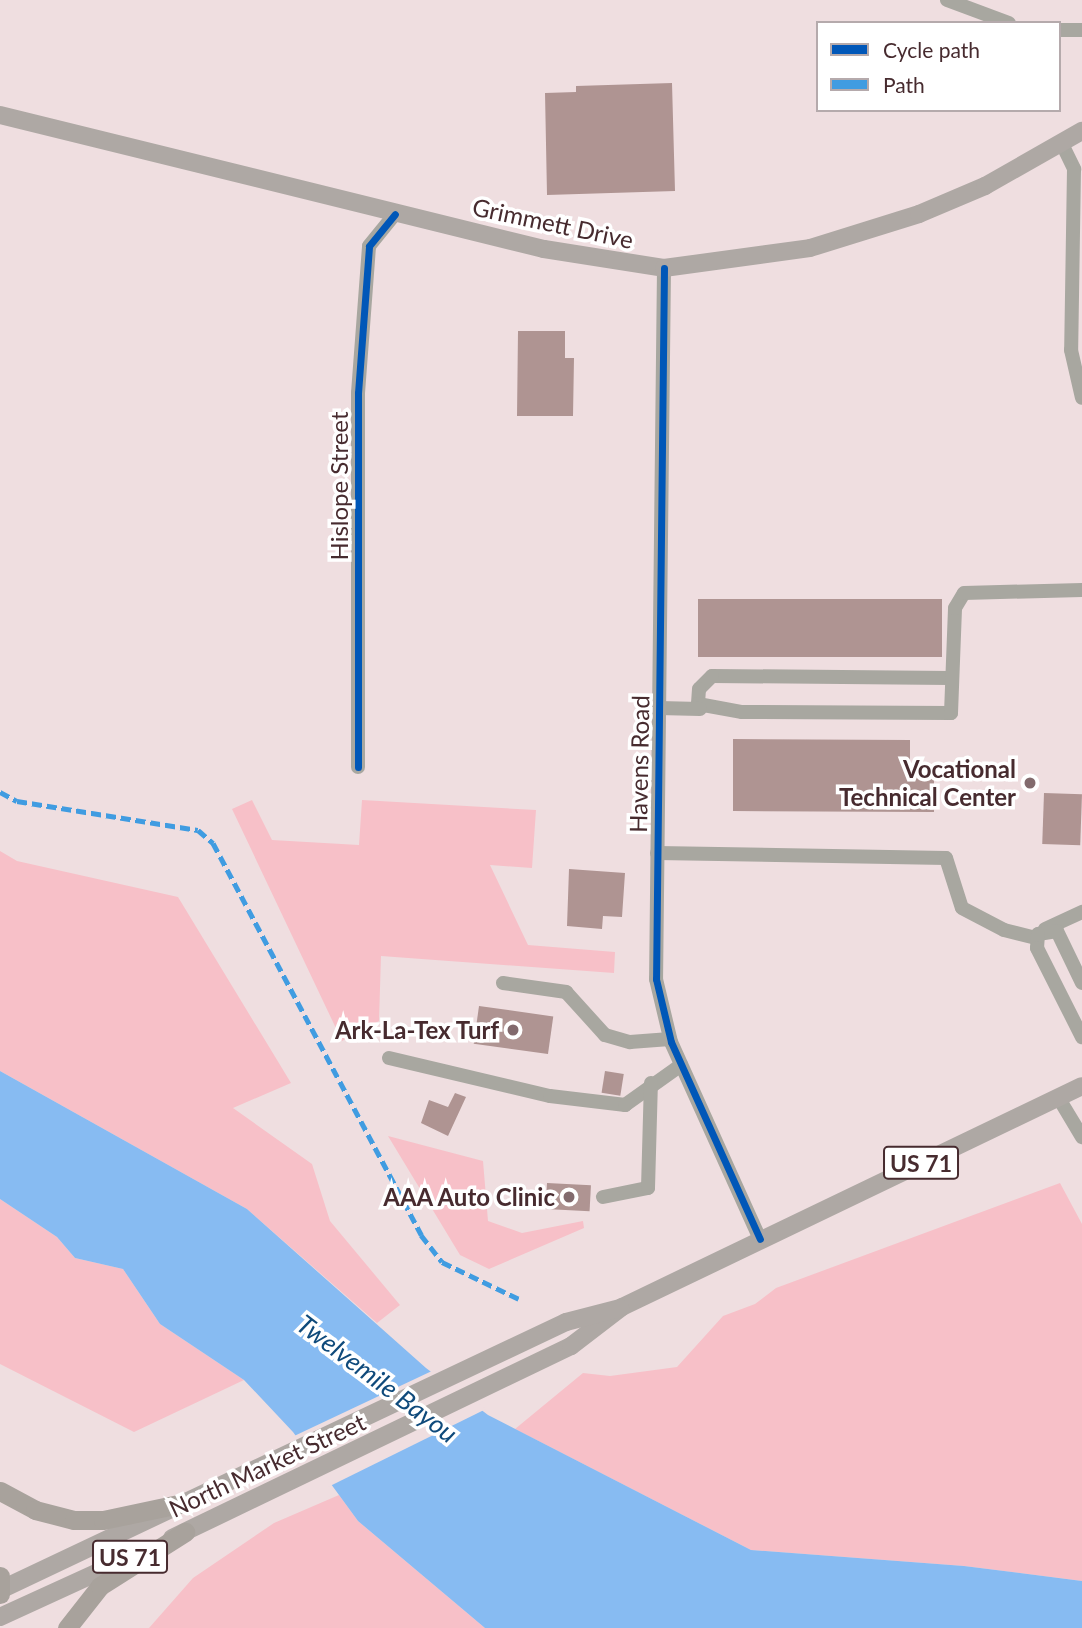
<!DOCTYPE html>
<html>
<head>
<meta charset="utf-8">
<style>
	body { margin:0 }
	#map { position:relative; width:1082px; height:1628px; overflow:hidden; background:#efdee0; font-family:Lato,sans-serif }
	div>[style] { position:absolute }
	[style*='--x'] { left:calc(var(--x)*1px); top:calc(var(--y)*1px); width:calc(var(--w)*1px); rotate:calc(var(--a)*1deg) }
	.green>* { inset:0; background:#f7c0c8 }
	.water>* { inset:0; background:#87bbf2 }
	.pier>* { inset:0; background:#efdee0 }
	.building>* { inset:0; background:#af9492; transform-origin:0 0 }
	.minor>* { height:14px; margin:-7px; padding:0 7px; transform-origin:7px; border-radius:7px; background:#a8a7a0 }
	.major>* { height:18px; margin:-9px; padding:0 9px; transform-origin:9px; border-radius:9px; background:#aea8a4 }
	.highway>* { height:19px; margin:-9.5px; padding:0 9.5px; transform-origin:9.5px; border-radius:9.5px; background:#a8a29c }
	.quiet>* { height:5px; margin-top:-2.5px; transform-origin:0; background:repeating-linear-gradient(90deg,#409ce1 0 10px,transparent 0 15px) }
	.cycleway>* { height:7px; margin:-3.5px; padding:0 3.5px; transform-origin:3.5px; border-radius:3.5px; background:#0057b8 }
	.dots>* { width:19px; height:19px; translate:-50% -50%; box-sizing:border-box; border:4px solid #fff; border-radius:50% }
	span { translate:-50% -50%; white-space:nowrap; text-align:center; line-height:1.15; -webkit-text-stroke:7px #fff; paint-order:stroke }
	.shield-label span { padding:2px 5px; background:#fff; border:2px solid; border-radius:5px; -webkit-text-stroke-width:0 }
	.shield-label { font-size:23px; color:#472b2f; font-weight:700 }
	.street-label { font-size:24px; color:#472b2f }
	.poi-label { font-size:24px; color:#472b2f; font-weight:700 }
	.right { translate:-100% -50%; text-align:right }
	.water-label { font-size:26px; color:#0f4a7b; font-style:italic }
	.legend { position:absolute; left:816px; top:21px; width:245px; height:91px; box-sizing:border-box; background:#fff; border:2px solid #b5aaac; margin:0; padding:9px 12px; list-style:none; font-size:21px; color:#472b2f }
	.legend li { display:flex; align-items:center; gap:14px; height:35px }
	.legend b { width:35px; border:2px solid #b5aaac }
</style>
</head>
<body>
<div id="map">
	<div class="green">
		<i style="clip-path:polygon(252px 800px,272px 840px,359px 845px,362px 800px,536px 810px,532px 868px,490px 865px,528px 945px,615px 952px,614px 973px,381px 956px,379px 1021px,342px 1041px,232px 809px)"></i>
		<i style="clip-path:polygon(0 851px,17px 861px,178px 897px,291px 1083px,233px 1108px,312px 1164px,330px 1221px,400px 1305px,377px 1323px,247px 1209px,0 1071px)"></i>
		<i style="clip-path:polygon(388px 1136px,483px 1161px,488px 1221px,522px 1233px,583px 1221px,584px 1228px,489px 1269px,460px 1255px)"></i>
		<i style="clip-path:polygon(1060px 1183px,1082px 1224px,1082px 1581px,964px 1566px,751px 1550px,515px 1429px,583px 1373px,610px 1376px,677px 1367px,723px 1316px,755px 1304px,776px 1288px)"></i>
		<i style="clip-path:polygon(0 1199px,57px 1237px,75px 1258px,123px 1269px,160px 1324px,244px 1380px,134px 1432px,0 1364px)"></i>
		<i style="clip-path:polygon(339px 1495px,358px 1521px,485px 1628px,149px 1628px,193px 1578px,274px 1523px)"></i>
	</div>
	<div class="water">
		<i style="clip-path:polygon(0 1071px,247px 1209px,426px 1368px,488px 1415px,751px 1550px,964px 1566px,1082px 1581px,1082px 1628px,485px 1628px,358px 1521px,293px 1432px,244px 1380px,160px 1324px,123px 1269px,75px 1258px,57px 1237px,0 1199px)"></i>
	</div>
	<div class="pier">
		<i style="clip-path:polygon(434px 1370px,486px 1409px,328px 1487px,292px 1437px)"></i>
	</div>
	<div class="building">
		<i style="clip-path:polygon(672px 83px,675px 191px,547px 195px,545px 93px,576px 92px,576px 86px)"></i>
		<i style="clip-path:polygon(518px 331px,565px 331px,565px 358px,574px 358px,573px 416px,517px 416px)"></i>
		<i style="left:698px;top:599px;width:244px;height:58px"></i>
		<i style="clip-path:polygon(733px 739px,910px 740px,910px 765px,934px 765px,934px 812px,733px 811px)"></i>
		<i style="left:1044px;top:793px;width:38px;height:51px;rotate:2deg"></i>
		<i style="clip-path:polygon(569px 869px,625px 873px,622px 917px,603px 916px,602px 929px,567px 926px)"></i>
		<i style="left:479px;top:1006px;width:75px;height:38px;rotate:8deg"></i>
		<i style="left:605px;top:1071px;width:19px;height:22px;rotate:9deg"></i>
		<i style="clip-path:polygon(455px 1093px,466px 1097px,448px 1136px,421px 1123px,429px 1100px,448px 1107px)"></i>
		<i style="left:547px;top:1183px;width:44px;height:26px;rotate:3deg"></i>
	</div>
	<div class="minor">
		<i style="--x:947;--y:0;--w:66;--a:20.4"></i>
		<i style="--x:1059;--y:30;--w:23;--a:0"></i>
		<i style="--x:1062;--y:144;--w:28;--a:64"></i>
		<i style="--x:1074;--y:169;--w:181;--a:90.9"></i>
		<i style="--x:1071;--y:350;--w:49;--a:77.1"></i>
		<i style="--x:664;--y:268;--w:711;--a:90.64"></i>
		<i style="--x:656;--y:979;--w:65;--a:76.6"></i>
		<i style="--x:671;--y:1042;--w:216;--a:65.7"></i>
		<i style="--x:950;--y:678;--w:238;--a:-179.5"></i>
		<i style="--x:712;--y:676;--w:18;--a:135"></i>
		<i style="--x:699;--y:689;--w:15;--a:94"></i>
		<i style="--x:698;--y:704;--w:45;--a:10.3"></i>
		<i style="--x:742;--y:712;--w:209;--a:0.3"></i>
		<i style="--x:951;--y:713;--w:105;--a:-87.8"></i>
		<i style="--x:955;--y:608;--w:17;--a:-59"></i>
		<i style="--x:964;--y:593;--w:118;--a:-1.5"></i>
		<i style="--x:659;--y:708;--w:41;--a:1.4"></i>
		<i style="--x:358;--y:767;--w:374;--a:-90"></i>
		<i style="--x:358;--y:393;--w:147;--a:-85.7"></i>
		<i style="--x:369;--y:246;--w:41;--a:-50.9"></i>
		<i style="--x:657;--y:853;--w:289;--a:1"></i>
		<i style="--x:946;--y:858;--w:52;--a:72.3"></i>
		<i style="--x:962;--y:908;--w:47;--a:27.6"></i>
		<i style="--x:1004;--y:930;--w:33;--a:14"></i>
		<i style="--x:1045;--y:929;--w:41;--a:-24.7"></i>
		<i style="--x:503;--y:983;--w:64;--a:8.1"></i>
		<i style="--x:566;--y:992;--w:58;--a:47.8"></i>
		<i style="--x:605;--y:1035;--w:26;--a:16"></i>
		<i style="--x:630;--y:1042;--w:40;--a:-4.3"></i>
		<i style="--x:1082;--y:983;--w:58;--a:-115.7"></i>
		<i style="--x:1057;--y:931;--w:19;--a:171"></i>
		<i style="--x:1038;--y:934;--w:14;--a:94"></i>
		<i style="--x:1037;--y:948;--w:100;--a:63.2"></i>
		<i style="--x:389;--y:1058;--w:165;--a:13.3"></i>
		<i style="--x:550;--y:1096;--w:76;--a:6.8"></i>
		<i style="--x:625;--y:1105;--w:69;--a:-35.5"></i>
		<i style="--x:1058;--y:1097;--w:47;--a:59"></i>
		<i style="--x:603;--y:1197;--w:46;--a:-11.3"></i>
		<i style="--x:648;--y:1188;--w:105;--a:-88.4"></i>
	</div>
	<div class="major">
		<i style="--x:0;--y:115;--w:560;--a:13.84"></i>
		<i style="--x:544;--y:249;--w:121;--a:9"></i>
		<i style="--x:664;--y:268;--w:147;--a:-7.8"></i>
		<i style="--x:810;--y:248;--w:114;--a:-17.3"></i>
		<i style="--x:919;--y:214;--w:72;--a:-23"></i>
		<i style="--x:985;--y:186;--w:112;--a:-29.6"></i>
		<i style="--x:172;--y:1538;--w:443;--a:-25.7"></i>
		<i style="--x:571;--y:1346;--w:64;--a:-37.4"></i>
		<i style="--x:622;--y:1307;--w:510;--a:-25.66"></i>
		<i style="--x:0;--y:1590;--w:626;--a:-25.34"></i>
		<i style="--x:566;--y:1322;--w:56;--a:-14.5"></i>
		<i style="--x:0;--y:1617;--w:154;--a:-24.6"></i>
	</div>
	<div class="highway">
		<i style="--x:0;--y:1491;--w:40;--a:28"></i>
		<i style="--x:35;--y:1510;--w:40;--a:14.4"></i>
		<i style="--x:74;--y:1520;--w:29;--a:0"></i>
		<i style="--x:103;--y:1520;--w:78;--a:-11.9"></i>
		<i style="--x:0;--y:1576;--w:18;--a:90"></i>
		<i style="--x:67;--y:1628;--w:53;--a:-51.8"></i>
		<i style="--x:100;--y:1586;--w:101;--a:-32.4"></i>
	</div>
	<div class="quiet">
		<i style="--x:0;--y:792;--w:19;--a:28"></i>
		<i style="--x:17;--y:801;--w:183;--a:9.1"></i>
		<i style="--x:198;--y:830;--w:20;--a:41"></i>
		<i style="--x:213;--y:843;--w:444;--a:62"></i>
		<i style="--x:421;--y:1235;--w:34;--a:52"></i>
		<i style="--x:442;--y:1262;--w:85;--a:25.7"></i>
	</div>
	<div class="cycleway">
		<i style="--x:664;--y:268;--w:711;--a:90.64"></i>
		<i style="--x:656;--y:979;--w:65;--a:76.6"></i>
		<i style="--x:671;--y:1042;--w:216;--a:65.7"></i>
		<i style="--x:358;--y:767;--w:374;--a:-90"></i>
		<i style="--x:358;--y:393;--w:147;--a:-85.7"></i>
		<i style="--x:369;--y:246;--w:41;--a:-50.9"></i>
	</div>
	<div class="dots">
		<i style="left:1030px;top:783px;background:#826a6d"></i>
		<i style="left:513px;top:1030px;background:#826a6d"></i>
		<i style="left:569px;top:1197px;background:#826a6d"></i>
	</div>
	<div class="shield-label">
		<span style="left:921px;top:1163px">US 71</span>
		<span style="left:130px;top:1557px">US 71</span>
	</div>
	<div class="street-label">
		<span style="left:553px;top:223px;rotate:12deg">Grimmett Drive</span>
		<span style="left:339px;top:486px;rotate:-90deg">Hislope Street</span>
		<span style="left:639px;top:764px;rotate:-89deg">Havens Road</span>
		<span style="left:267px;top:1465px;rotate:-25deg">North Market Street</span>
	</div>
	<div class="poi-label">
		<span class="right" style="left:1016px;top:783px">Vocational<br>Technical Center</span>
		<span class="right" style="left:499px;top:1030px">Ark-La-Tex Turf</span>
		<span class="right" style="left:555px;top:1197px">AAA Auto Clinic</span>
	</div>
	<div class="water-label">
		<span style="left:377px;top:1379px;rotate:37deg">Twelvemile Bayou</span>
	</div>
	<ul class="legend">
	<li><b style="height:9px;background:#0057b8"></b>Cycle path</li>
	<li><b style="height:9px;background:#409ce1"></b>Path</li>
	</ul>
</div>
</body>
</html>
